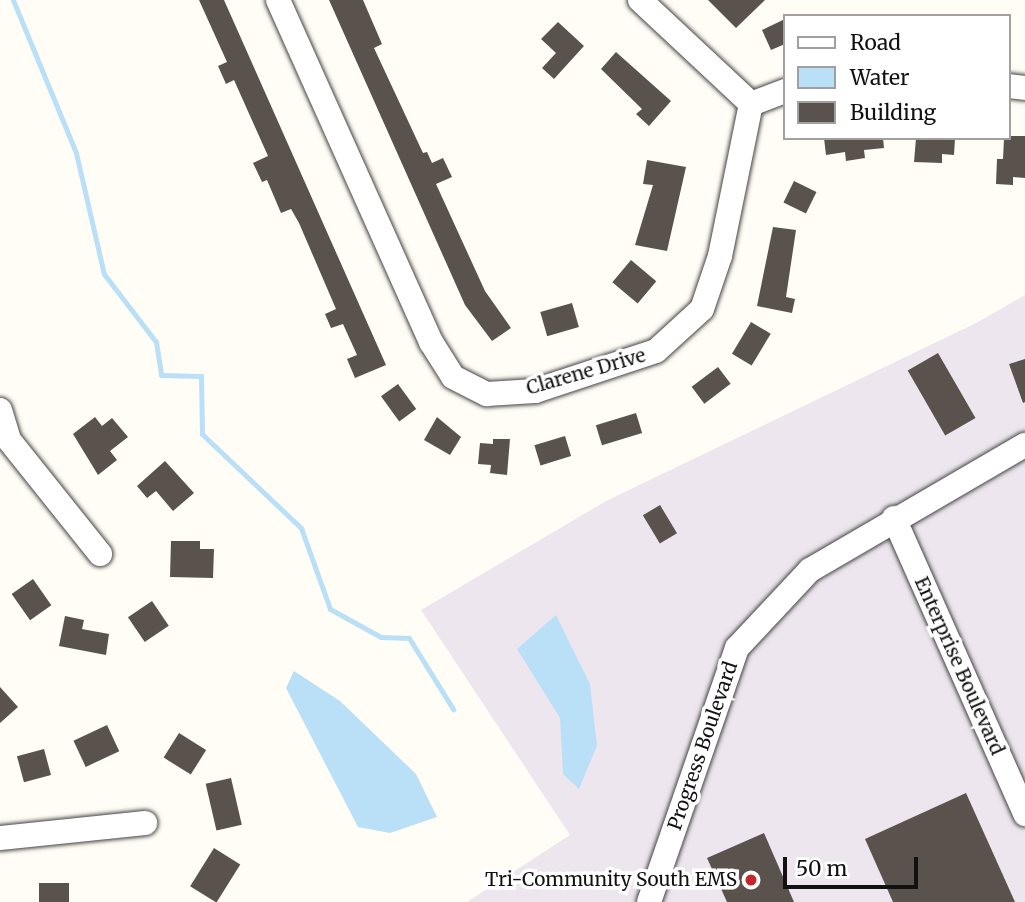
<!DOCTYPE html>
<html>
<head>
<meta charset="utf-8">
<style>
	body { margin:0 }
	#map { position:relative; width:1025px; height:902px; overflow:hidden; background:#fffdf5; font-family:Merriweather,serif }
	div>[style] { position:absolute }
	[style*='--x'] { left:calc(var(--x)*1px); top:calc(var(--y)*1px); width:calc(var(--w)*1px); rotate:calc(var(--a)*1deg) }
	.industrial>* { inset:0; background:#eee6ef }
	.water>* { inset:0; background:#b9e0f7 }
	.stream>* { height:5px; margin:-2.5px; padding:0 2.5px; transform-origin:2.5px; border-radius:2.5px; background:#b9e0f7 }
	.building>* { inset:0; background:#5a524d; transform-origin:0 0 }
	.roads { filter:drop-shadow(0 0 2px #444) drop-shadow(0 0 2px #444) }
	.minor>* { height:24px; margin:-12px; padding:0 12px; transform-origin:12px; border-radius:12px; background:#fff }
	.dots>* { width:19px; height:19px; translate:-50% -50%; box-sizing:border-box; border:4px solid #fff; border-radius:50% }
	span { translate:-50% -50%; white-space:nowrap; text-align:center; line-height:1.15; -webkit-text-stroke:7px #fff; paint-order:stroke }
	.street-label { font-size:19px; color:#111 }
	.poi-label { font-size:19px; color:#111 }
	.right { translate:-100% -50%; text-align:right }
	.legend { position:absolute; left:783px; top:14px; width:228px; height:126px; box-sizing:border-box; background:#fff; border:2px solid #a0a0a0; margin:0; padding:9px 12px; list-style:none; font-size:21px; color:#111 }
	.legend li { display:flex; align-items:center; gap:14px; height:35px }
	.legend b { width:35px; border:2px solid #a0a0a0 }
	.scale { position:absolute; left:783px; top:857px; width:135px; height:32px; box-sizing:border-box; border:4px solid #111; border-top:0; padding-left:9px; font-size:21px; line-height:24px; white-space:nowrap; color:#111; -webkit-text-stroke:5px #fff; paint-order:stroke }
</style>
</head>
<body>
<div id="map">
	<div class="industrial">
		<i style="clip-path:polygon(1025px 295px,1025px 902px,467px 902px,570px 835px,421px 610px,606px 501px,976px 323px)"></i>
	</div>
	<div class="water">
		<i style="clip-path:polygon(556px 615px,590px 684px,597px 746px,579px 789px,563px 774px,560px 718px,517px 649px)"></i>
		<i style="clip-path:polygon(294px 671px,340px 701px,416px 774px,437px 817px,390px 833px,358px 827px,286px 688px)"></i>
	</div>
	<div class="stream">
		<i style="--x:13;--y:0;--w:165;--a:67.6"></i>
		<i style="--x:76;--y:153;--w:124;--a:77"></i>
		<i style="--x:104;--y:274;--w:86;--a:52.6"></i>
		<i style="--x:156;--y:342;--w:33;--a:81"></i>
		<i style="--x:161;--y:375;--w:40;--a:1.4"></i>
		<i style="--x:201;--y:376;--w:58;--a:89"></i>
		<i style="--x:202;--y:434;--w:137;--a:43.5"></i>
		<i style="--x:301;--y:528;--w:86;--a:70.3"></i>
		<i style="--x:330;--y:609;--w:58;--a:28.8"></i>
		<i style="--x:381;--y:637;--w:28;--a:2"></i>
		<i style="--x:409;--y:638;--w:84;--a:58.2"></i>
	</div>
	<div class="building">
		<i style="clip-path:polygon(199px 0,224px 0,386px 365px,355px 378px,347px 359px,357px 355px,343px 324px,331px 328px,325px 314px,336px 309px,299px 223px,291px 209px,281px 213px,267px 180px,262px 182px,253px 163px,268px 156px,234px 80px,226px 84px,218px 66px,227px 62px)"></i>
		<i style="clip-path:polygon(329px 0,363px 0,382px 44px,374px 48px,423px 153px,427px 152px,432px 163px,443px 158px,452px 177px,436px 184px,485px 291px,511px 328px,492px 341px,465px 305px)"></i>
		<i style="clip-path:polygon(708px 0,765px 0,736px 28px)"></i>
		<i style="clip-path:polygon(785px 19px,785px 44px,771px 50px,762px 30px)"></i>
		<i style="clip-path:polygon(558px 22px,584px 46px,554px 79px,542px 68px,556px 53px,541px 39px)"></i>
		<i style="clip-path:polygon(616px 52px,671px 101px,649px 126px,636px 114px,642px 109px,601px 69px)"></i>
		<i style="clip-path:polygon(1009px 136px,1025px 136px,1025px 178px,1013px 177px,1013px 185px,996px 184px,997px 159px,1003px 159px,1004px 138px)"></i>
		<i style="clip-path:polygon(824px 138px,883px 138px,884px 148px,864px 150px,865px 158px,846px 161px,845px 152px,826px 155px)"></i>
		<i style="clip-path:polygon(916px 138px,955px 138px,954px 155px,942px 154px,942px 163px,914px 162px)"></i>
		<i style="clip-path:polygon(647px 160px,686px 167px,667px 251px,635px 245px,653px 185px,643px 184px)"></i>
		<i style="left:794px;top:181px;width:25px;height:24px;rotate:26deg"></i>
		<i style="clip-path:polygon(773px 227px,796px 230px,786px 297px,795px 299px,792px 313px,757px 306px)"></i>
		<i style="left:631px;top:260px;width:33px;height:29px;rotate:40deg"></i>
		<i style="left:572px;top:303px;width:25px;height:33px;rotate:74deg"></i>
		<i style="left:751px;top:322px;width:23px;height:37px;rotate:31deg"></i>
		<i style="left:938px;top:353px;width:75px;height:35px;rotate:60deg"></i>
		<i style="clip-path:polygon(1025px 359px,1025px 402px,1023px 403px,1009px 364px)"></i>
		<i style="left:718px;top:367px;width:21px;height:33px;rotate:53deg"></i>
		<i style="left:398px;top:384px;width:31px;height:21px;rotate:54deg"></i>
		<i style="left:636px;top:413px;width:21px;height:42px;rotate:73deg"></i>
		<i style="clip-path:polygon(95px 417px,102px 426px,112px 418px,128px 437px,110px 451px,117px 460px,98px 475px,73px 434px)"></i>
		<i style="clip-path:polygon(437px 417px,461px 437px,450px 455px,424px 440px)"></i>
		<i style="left:565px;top:436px;width:21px;height:32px;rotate:73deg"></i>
		<i style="clip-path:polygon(493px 439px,510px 439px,507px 475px,490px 473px,491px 465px,478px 464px,480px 443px,493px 444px)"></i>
		<i style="clip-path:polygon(165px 461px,194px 493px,173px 511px,156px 491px,147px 498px,137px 486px)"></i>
		<i style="left:660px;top:505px;width:33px;height:20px;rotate:59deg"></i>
		<i style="clip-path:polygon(171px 541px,200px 541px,200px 549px,214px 549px,213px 578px,170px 577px)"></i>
		<i style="left:33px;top:579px;width:32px;height:26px;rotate:55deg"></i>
		<i style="left:152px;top:601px;width:30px;height:29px;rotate:56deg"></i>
		<i style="clip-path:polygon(65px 616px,84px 620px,82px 629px,109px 634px,106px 655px,59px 646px)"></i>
		<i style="clip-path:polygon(0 687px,18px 707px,0 723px)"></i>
		<i style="left:107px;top:725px;width:29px;height:37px;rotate:65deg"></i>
		<i style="left:179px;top:733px;width:32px;height:29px;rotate:32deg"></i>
		<i style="left:44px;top:749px;width:27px;height:28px;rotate:75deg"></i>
		<i style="left:231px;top:778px;width:48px;height:26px;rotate:77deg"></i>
		<i style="clip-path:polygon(966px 793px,1015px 902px,893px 902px,865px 839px)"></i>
		<i style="clip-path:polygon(764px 833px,794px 902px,727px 902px,707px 858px)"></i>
		<i style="left:214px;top:848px;width:31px;height:45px;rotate:32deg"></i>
		<i style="left:39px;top:883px;width:30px;height:19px"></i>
	</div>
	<div class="roads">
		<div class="minor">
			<i style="--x:278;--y:0;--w:375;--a:65.9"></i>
			<i style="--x:431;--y:342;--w:41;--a:57.8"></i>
			<i style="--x:453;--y:377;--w:38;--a:27"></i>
			<i style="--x:487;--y:394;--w:48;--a:-3.6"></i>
			<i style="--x:535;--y:391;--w:127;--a:-18.3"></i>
			<i style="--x:656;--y:351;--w:62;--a:-42.4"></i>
			<i style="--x:702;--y:309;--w:56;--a:-71.2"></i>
			<i style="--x:720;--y:256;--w:155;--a:-78.5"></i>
			<i style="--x:640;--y:0;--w:152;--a:43.1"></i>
			<i style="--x:751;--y:104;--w:36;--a:-21"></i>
			<i style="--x:1009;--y:86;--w:16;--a:7"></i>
			<i style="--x:0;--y:410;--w:31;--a:73"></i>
			<i style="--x:9;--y:440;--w:146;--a:51.4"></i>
			<i style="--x:894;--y:518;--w:324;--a:66.1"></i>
			<i style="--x:0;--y:838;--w:146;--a:-5.9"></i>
			<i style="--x:649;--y:902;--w:269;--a:-70.9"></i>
			<i style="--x:737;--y:648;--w:107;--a:-46.9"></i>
			<i style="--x:810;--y:570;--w:249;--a:-30.2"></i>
		</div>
	</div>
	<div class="dots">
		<i style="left:751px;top:880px;background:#c4262e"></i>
	</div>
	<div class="street-label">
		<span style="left:586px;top:372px;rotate:-16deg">Clarene Drive</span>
		<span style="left:959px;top:666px;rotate:66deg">Enterprise Boulevard</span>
		<span style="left:703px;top:746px;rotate:-71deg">Progress Boulevard</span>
	</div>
	<div class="poi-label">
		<span class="right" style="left:737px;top:880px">Tri-Community South EMS</span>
	</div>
	<ul class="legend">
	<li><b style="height:9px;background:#fff"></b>Road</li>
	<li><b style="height:19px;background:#b9e0f7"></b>Water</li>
	<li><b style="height:19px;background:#5a524d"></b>Building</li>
	</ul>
	<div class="scale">50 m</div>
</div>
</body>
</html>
